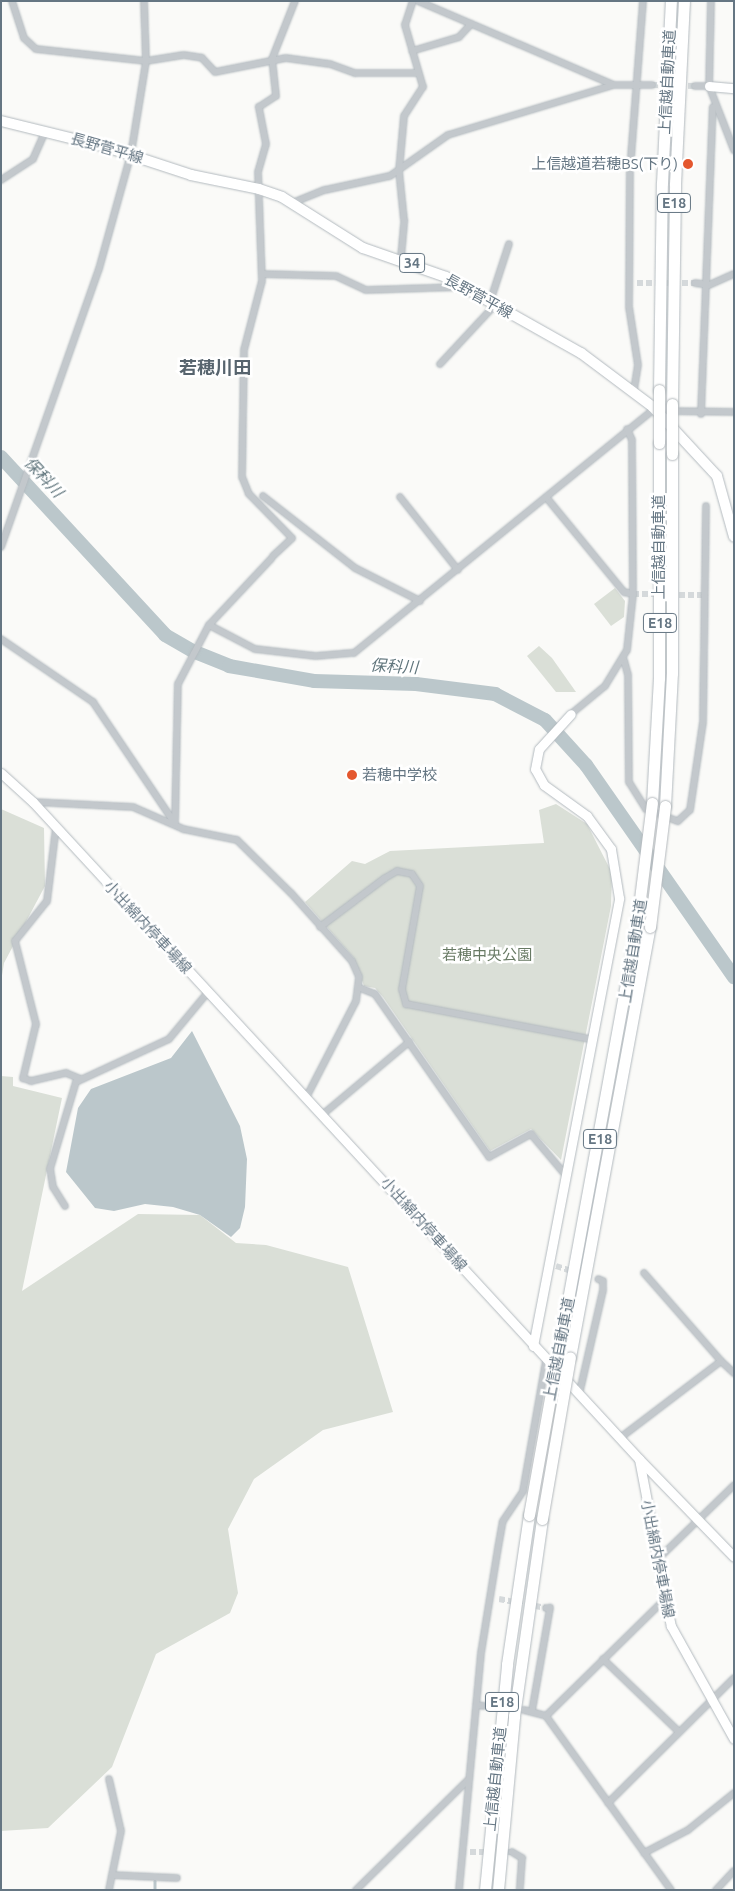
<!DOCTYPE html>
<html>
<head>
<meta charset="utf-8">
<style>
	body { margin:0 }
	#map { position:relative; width:735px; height:1891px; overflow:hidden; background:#fafaf8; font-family:Ubuntu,"Noto Sans JP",sans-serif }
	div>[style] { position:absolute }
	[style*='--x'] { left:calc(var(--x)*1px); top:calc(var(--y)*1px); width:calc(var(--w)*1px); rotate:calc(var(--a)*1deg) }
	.green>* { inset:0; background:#dadfd7 }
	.water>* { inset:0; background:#bbc7cb }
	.stream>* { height:2.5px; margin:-1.25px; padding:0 1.25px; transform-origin:1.25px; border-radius:1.25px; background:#bbc7cb }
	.river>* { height:14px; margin:-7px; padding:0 7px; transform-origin:7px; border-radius:7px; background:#bbc7cb }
	.street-tunnel>* { height:6px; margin-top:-3px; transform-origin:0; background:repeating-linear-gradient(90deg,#d5d9db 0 6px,transparent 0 9px) }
	.roads { filter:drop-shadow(0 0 1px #b3babf) drop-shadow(0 0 1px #b3babf) }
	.street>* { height:6px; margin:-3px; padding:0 3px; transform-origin:3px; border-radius:3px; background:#c3c8cc }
	.secondary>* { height:9px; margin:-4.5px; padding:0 4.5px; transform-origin:4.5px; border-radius:4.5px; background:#fff }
	.primary>* { height:10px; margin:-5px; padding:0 5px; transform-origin:5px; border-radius:5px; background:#fff }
	.highway>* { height:11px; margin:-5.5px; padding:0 5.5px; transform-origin:5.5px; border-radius:5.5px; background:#fff }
	.bridges { filter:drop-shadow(0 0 1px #b4b9bd) drop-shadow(0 0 1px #b4b9bd) }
	.highway-bridge>* { height:11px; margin:-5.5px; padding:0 5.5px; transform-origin:5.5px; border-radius:5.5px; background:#fff }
	.dots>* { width:14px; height:14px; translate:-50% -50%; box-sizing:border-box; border:2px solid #fff; border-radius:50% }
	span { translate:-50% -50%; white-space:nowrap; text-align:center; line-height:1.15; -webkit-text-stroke:5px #fff; paint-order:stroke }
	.shield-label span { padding:1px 4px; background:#fff; border:1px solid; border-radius:4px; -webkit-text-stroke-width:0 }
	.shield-label { font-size:14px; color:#657683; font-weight:700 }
	.street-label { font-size:15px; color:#657683 }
	.poi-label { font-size:15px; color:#657683 }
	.right { translate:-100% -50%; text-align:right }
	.left { translate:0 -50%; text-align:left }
	.park-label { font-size:15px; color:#687a64 }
	.water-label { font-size:16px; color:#60757c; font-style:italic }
	.quarter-label { font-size:18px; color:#57646e; font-weight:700 }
	.frame { position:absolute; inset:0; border:2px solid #657683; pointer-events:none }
</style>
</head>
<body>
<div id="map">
	<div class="green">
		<i style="clip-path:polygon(615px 588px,625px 601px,624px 617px,611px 626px,594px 604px)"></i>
		<i style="clip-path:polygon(539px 646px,552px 658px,576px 692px,556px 692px,527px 656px)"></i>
		<i style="clip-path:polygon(556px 804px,587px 824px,612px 873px,611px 906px,561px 1160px,531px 1129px,490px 1151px,383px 997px,375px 988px,364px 986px,354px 958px,305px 902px,352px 861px,365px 864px,390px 851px,544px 843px,539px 810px)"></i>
		<i style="clip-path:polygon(1px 809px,44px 828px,45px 886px,4px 963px,1px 982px)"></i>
		<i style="clip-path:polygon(1px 1076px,13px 1077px,13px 1086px,62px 1098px,22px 1291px,138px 1214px,200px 1215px,236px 1243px,266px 1245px,348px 1267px,393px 1412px,323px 1430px,254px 1479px,228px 1529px,238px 1593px,230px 1613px,156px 1654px,112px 1767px,48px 1828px,1px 1831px)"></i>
	</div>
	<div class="water">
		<i style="clip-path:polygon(192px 1031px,240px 1126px,247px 1159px,245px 1207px,240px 1228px,231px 1237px,200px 1215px,173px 1207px,145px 1204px,114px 1211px,95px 1208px,66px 1172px,78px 1108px,91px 1089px,171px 1058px)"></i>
	</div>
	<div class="stream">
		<i style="--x:155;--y:1881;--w:9;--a:90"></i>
	</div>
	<div class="river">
		<i style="--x:1;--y:457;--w:242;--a:47.3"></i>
		<i style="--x:165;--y:635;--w:34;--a:30"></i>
		<i style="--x:195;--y:652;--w:37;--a:22"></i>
		<i style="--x:229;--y:666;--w:86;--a:10"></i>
		<i style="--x:314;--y:681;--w:102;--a:1.7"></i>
		<i style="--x:416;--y:684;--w:80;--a:7.2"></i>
		<i style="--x:495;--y:694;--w:56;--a:27.5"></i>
		<i style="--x:545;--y:720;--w:61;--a:47.7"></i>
		<i style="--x:586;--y:765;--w:259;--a:55.1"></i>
	</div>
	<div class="street-tunnel">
		<i style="--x:652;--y:85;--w:43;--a:1.3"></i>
		<i style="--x:637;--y:283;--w:58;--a:0"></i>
		<i style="--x:633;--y:594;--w:27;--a:0"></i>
		<i style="--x:670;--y:595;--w:34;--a:0"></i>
		<i style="--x:556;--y:1266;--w:20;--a:18"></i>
		<i style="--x:499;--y:1599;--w:48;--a:10.8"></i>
		<i style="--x:484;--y:1706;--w:34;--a:5"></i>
		<i style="--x:470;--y:1852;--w:42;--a:0"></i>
	</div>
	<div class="roads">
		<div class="street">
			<i style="--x:12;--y:1;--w:39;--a:72"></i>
			<i style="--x:24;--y:38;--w:16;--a:43"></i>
			<i style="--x:36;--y:49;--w:111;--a:6.2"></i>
			<i style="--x:146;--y:61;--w:38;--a:-9"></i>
			<i style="--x:184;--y:55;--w:18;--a:9"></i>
			<i style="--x:202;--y:58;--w:19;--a:47"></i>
			<i style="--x:215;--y:72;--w:72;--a:-11.2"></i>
			<i style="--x:286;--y:58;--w:44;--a:7.8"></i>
			<i style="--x:330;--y:64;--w:27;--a:20"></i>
			<i style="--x:355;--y:73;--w:63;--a:0"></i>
			<i style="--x:418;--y:1;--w:213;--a:23.2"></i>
			<i style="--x:614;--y:85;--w:38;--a:0"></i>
			<i style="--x:711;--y:1;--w:85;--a:91.3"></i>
			<i style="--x:709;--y:86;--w:69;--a:68.7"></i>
			<i style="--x:412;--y:51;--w:49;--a:-16.6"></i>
			<i style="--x:459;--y:37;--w:18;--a:-47"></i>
			<i style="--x:695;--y:86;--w:14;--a:0"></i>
			<i style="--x:1;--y:180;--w:38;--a:-33"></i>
			<i style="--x:33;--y:159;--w:30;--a:-66"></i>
			<i style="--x:292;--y:203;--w:35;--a:-22"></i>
			<i style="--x:325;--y:190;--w:66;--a:-12.2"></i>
			<i style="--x:390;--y:176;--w:71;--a:-35.3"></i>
			<i style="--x:448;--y:135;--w:173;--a:-16.8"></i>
			<i style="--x:401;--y:258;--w:38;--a:-85"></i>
			<i style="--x:404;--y:220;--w:49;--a:-95.8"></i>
			<i style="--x:399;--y:171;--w:55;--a:-84.8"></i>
			<i style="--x:404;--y:116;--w:35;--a:-57"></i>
			<i style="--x:423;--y:87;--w:65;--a:-106.2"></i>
			<i style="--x:405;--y:25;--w:25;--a:-72"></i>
			<i style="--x:262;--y:274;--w:74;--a:1.5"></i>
			<i style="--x:336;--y:276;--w:33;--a:25"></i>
			<i style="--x:366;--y:290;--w:94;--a:-1.8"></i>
			<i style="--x:695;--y:283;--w:14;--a:8"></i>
			<i style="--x:709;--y:285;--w:27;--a:-24"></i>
			<i style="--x:490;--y:302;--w:61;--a:-71.9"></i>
			<i style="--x:440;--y:364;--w:81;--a:-47"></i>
			<i style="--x:634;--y:390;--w:25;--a:-81"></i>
			<i style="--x:638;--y:365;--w:59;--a:-98.8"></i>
			<i style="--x:629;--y:307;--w:137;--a:-89.6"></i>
			<i style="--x:630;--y:170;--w:169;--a:-85.6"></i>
			<i style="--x:670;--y:411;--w:64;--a:0.9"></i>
			<i style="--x:701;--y:414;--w:307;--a:-87.8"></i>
			<i style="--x:263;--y:496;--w:117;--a:38"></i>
			<i style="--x:355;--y:568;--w:73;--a:26.9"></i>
			<i style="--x:400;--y:497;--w:93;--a:51.5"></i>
			<i style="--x:546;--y:497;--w:123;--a:50.6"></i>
			<i style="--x:624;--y:592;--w:9;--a:13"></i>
			<i style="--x:1;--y:547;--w:295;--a:-70.6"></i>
			<i style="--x:99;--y:269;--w:119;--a:-74.5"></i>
			<i style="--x:131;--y:154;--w:94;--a:-80.8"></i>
			<i style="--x:146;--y:61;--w:60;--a:-91.9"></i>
			<i style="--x:273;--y:556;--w:26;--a:-43"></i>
			<i style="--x:292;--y:538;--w:62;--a:-134.3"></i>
			<i style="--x:249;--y:494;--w:18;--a:-112"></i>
			<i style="--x:242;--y:477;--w:127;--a:-89.1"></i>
			<i style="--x:244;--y:350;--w:71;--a:-75.4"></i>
			<i style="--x:262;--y:281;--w:109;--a:-92.1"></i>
			<i style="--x:258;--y:172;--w:29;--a:-74"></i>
			<i style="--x:266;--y:144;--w:38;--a:-101"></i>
			<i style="--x:259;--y:107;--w:20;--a:-33"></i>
			<i style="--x:276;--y:96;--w:37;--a:-96"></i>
			<i style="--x:272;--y:59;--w:62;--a:-68.4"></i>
			<i style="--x:209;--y:625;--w:52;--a:27.6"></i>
			<i style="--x:255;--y:649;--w:61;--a:6.5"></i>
			<i style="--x:316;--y:656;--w:38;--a:-5"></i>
			<i style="--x:354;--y:653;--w:389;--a:-39.1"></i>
			<i style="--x:1;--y:639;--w:112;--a:34.4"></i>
			<i style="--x:93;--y:702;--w:145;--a:56"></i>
			<i style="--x:624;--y:660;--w:16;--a:75"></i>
			<i style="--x:628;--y:675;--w:107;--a:89.5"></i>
			<i style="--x:629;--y:782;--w:32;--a:58"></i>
			<i style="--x:646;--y:809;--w:34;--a:21"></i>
			<i style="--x:678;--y:821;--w:16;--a:-43"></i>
			<i style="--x:690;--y:810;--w:89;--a:-81.6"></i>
			<i style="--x:703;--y:722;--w:216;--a:-89.2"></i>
			<i style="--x:571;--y:714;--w:44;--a:-39.5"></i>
			<i style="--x:605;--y:686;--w:42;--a:-58.6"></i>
			<i style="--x:627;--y:650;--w:56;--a:-83.9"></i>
			<i style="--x:633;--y:594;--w:154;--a:-90.4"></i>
			<i style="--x:632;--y:440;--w:12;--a:-114"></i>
			<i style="--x:33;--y:802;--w:100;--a:2.9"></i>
			<i style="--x:133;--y:807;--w:55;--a:23.7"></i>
			<i style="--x:183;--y:829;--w:55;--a:11.5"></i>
			<i style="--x:237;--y:840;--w:76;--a:44.5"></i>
			<i style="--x:291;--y:893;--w:91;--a:48.1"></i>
			<i style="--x:352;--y:961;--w:17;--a:66"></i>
			<i style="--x:359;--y:977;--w:24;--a:97"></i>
			<i style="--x:356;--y:1001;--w:109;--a:117.3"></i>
			<i style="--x:175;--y:823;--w:139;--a:-88.8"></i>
			<i style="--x:178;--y:684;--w:67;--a:-62.3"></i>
			<i style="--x:209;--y:625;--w:91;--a:-46.8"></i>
			<i style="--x:56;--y:827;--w:75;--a:96.9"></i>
			<i style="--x:47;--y:901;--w:51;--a:128.7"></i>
			<i style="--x:15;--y:941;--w:86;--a:75.8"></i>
			<i style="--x:36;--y:1024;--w:56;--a:103.5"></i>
			<i style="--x:23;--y:1078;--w:9;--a:21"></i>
			<i style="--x:31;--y:1081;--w:36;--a:-13"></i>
			<i style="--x:66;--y:1073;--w:16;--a:22"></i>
			<i style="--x:320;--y:927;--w:81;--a:-37"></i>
			<i style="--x:385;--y:878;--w:14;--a:-30"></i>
			<i style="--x:397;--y:871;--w:15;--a:11"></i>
			<i style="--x:412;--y:874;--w:14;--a:56"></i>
			<i style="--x:420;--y:886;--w:105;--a:99.9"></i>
			<i style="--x:402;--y:989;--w:16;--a:75"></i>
			<i style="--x:406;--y:1004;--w:187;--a:10.8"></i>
			<i style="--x:360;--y:988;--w:16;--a:22"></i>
			<i style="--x:375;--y:994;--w:199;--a:55"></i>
			<i style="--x:489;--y:1157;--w:48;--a:-28.7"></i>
			<i style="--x:531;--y:1134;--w:50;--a:49.9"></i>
			<i style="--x:322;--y:1115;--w:114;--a:-40"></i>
			<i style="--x:65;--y:1206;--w:22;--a:-122"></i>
			<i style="--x:53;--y:1187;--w:18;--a:-99"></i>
			<i style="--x:50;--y:1169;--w:91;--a:-73.4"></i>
			<i style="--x:76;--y:1082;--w:102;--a:-24.8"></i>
			<i style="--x:169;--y:1039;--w:61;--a:-50.3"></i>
			<i style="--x:644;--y:1273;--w:117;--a:48.8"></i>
			<i style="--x:579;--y:1395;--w:108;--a:-77.1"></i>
			<i style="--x:603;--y:1290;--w:9;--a:-90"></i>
			<i style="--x:603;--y:1281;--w:5;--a:-158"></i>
			<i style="--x:620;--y:1438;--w:127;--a:-37.3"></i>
			<i style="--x:721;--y:1361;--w:18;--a:43"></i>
			<i style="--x:657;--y:1560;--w:107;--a:-44.2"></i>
			<i style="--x:603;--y:1659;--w:105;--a:43.8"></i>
			<i style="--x:476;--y:1705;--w:8;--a:7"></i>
			<i style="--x:524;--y:1710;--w:23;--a:15"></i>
			<i style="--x:546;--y:1716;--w:214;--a:54.3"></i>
			<i style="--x:532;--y:1711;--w:105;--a:-80.1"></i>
			<i style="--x:550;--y:1608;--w:4;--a:180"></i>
			<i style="--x:546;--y:1716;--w:165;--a:-44.5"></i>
			<i style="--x:109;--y:1779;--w:53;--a:77"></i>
			<i style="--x:121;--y:1831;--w:45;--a:101.6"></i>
			<i style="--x:608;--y:1803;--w:177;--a:-44.8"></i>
			<i style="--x:512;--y:1852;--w:12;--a:31"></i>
			<i style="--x:522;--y:1858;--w:32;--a:94"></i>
			<i style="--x:644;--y:1853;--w:50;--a:-27.6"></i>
			<i style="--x:688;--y:1830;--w:59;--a:-38.8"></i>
			<i style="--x:109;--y:1890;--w:15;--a:-79"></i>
			<i style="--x:112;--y:1875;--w:65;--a:2.6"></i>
			<i style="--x:356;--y:1890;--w:157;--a:-44.5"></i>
			<i style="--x:459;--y:1890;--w:238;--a:-84.7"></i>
			<i style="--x:481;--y:1653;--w:106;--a:-80.8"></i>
			<i style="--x:498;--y:1548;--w:27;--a:-80"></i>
			<i style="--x:503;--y:1521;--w:36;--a:-56"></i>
			<i style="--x:523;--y:1491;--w:132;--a:-80"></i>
			<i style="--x:716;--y:1890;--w:26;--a:-47"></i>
		</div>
		<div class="secondary">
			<i style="--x:709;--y:86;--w:25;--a:5"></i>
			<i style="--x:1;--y:773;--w:43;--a:42.2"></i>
			<i style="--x:33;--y:802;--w:894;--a:47.31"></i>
			<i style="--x:639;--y:1459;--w:170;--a:79.2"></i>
			<i style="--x:671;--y:1626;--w:129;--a:60.9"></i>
			<i style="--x:533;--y:1346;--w:456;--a:-79.1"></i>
			<i style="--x:619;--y:898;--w:50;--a:-99.3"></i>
			<i style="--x:611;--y:849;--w:41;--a:-126"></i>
			<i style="--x:587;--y:816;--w:53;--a:-144.2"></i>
			<i style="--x:544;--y:785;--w:18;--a:-119"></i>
			<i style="--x:535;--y:769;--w:20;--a:-79"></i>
			<i style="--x:539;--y:749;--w:47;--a:-47.6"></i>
			<i style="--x:639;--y:1459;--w:136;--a:45.9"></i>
		</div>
		<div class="primary">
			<i style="--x:1;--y:121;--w:105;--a:13.8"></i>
			<i style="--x:103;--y:146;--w:93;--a:18.2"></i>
			<i style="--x:191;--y:175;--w:69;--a:11.6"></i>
			<i style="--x:259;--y:189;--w:24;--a:19"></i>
			<i style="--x:282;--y:197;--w:96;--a:32.2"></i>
			<i style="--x:363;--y:248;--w:88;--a:19.3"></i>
			<i style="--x:446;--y:277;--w:155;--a:29.4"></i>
			<i style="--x:581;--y:353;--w:90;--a:36.9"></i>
			<i style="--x:653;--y:407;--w:94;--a:47.2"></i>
			<i style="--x:717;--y:476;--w:63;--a:74.4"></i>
		</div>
		<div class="highway">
			<i style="--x:659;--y:390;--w:207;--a:-89.2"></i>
			<i style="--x:662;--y:183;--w:182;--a:-87.2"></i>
			<i style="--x:672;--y:404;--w:220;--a:-89.2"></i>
			<i style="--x:675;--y:184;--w:183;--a:-87.2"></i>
			<i style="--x:652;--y:803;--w:125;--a:-86.8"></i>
			<i style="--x:659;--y:678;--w:235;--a:-90"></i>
			<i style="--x:665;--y:806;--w:133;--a:-87"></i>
			<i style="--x:672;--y:673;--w:219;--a:-90"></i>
			<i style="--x:558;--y:1354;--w:438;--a:-79.6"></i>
			<i style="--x:570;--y:1357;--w:437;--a:-79.5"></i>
			<i style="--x:485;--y:1890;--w:227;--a:-84.4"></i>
			<i style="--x:507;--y:1664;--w:151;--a:-81.6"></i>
			<i style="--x:498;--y:1890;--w:175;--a:-84.7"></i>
			<i style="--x:514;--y:1716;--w:199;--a:-81.9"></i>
		</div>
	</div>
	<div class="bridges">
		<div class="highway-bridge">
			<i style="--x:672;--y:404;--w:50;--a:90"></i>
			<i style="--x:659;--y:443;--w:53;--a:-90"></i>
			<i style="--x:637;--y:923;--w:121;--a:-82.9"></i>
			<i style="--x:650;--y:927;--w:122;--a:-82.9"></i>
			<i style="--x:529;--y:1515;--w:164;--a:-79.8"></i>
			<i style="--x:542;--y:1519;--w:164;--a:-80.2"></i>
		</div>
	</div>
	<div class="dots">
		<i style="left:688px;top:164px;background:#e4572e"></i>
		<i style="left:352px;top:775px;background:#e4572e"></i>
	</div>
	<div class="shield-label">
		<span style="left:674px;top:203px">E18</span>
		<span style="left:412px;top:263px">34</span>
		<span style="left:660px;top:623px">E18</span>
		<span style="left:600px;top:1139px">E18</span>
		<span style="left:502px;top:1702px">E18</span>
	</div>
	<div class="street-label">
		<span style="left:667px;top:82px;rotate:-87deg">上信越自動車道</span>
		<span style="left:107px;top:148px;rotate:16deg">長野菅平線</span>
		<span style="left:479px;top:296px;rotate:29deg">長野菅平線</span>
		<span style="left:659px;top:547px;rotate:-90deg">上信越自動車道</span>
		<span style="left:148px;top:927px;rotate:47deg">小出綿内停車場線</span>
		<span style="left:633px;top:951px;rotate:-81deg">上信越自動車道</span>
		<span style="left:424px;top:1224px;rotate:48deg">小出綿内停車場線</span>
		<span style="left:559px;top:1349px;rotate:-79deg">上信越自動車道</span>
		<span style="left:658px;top:1559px;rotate:79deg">小出綿内停車場線</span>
		<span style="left:495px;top:1779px;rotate:-84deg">上信越自動車道</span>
	</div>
	<div class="poi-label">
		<span class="right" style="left:678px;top:164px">上信越道若穂BS(下り)</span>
		<span class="left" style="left:362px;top:775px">若穂中学校</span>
	</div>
	<div class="park-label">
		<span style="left:487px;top:955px">若穂中央公園</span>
	</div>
	<div class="water-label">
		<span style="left:44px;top:477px;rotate:47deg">保科川</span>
		<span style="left:394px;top:666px;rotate:3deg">保科川</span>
	</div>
	<div class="quarter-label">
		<span style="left:215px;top:367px">若穂川田</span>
	</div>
	<div class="frame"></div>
</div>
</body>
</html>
